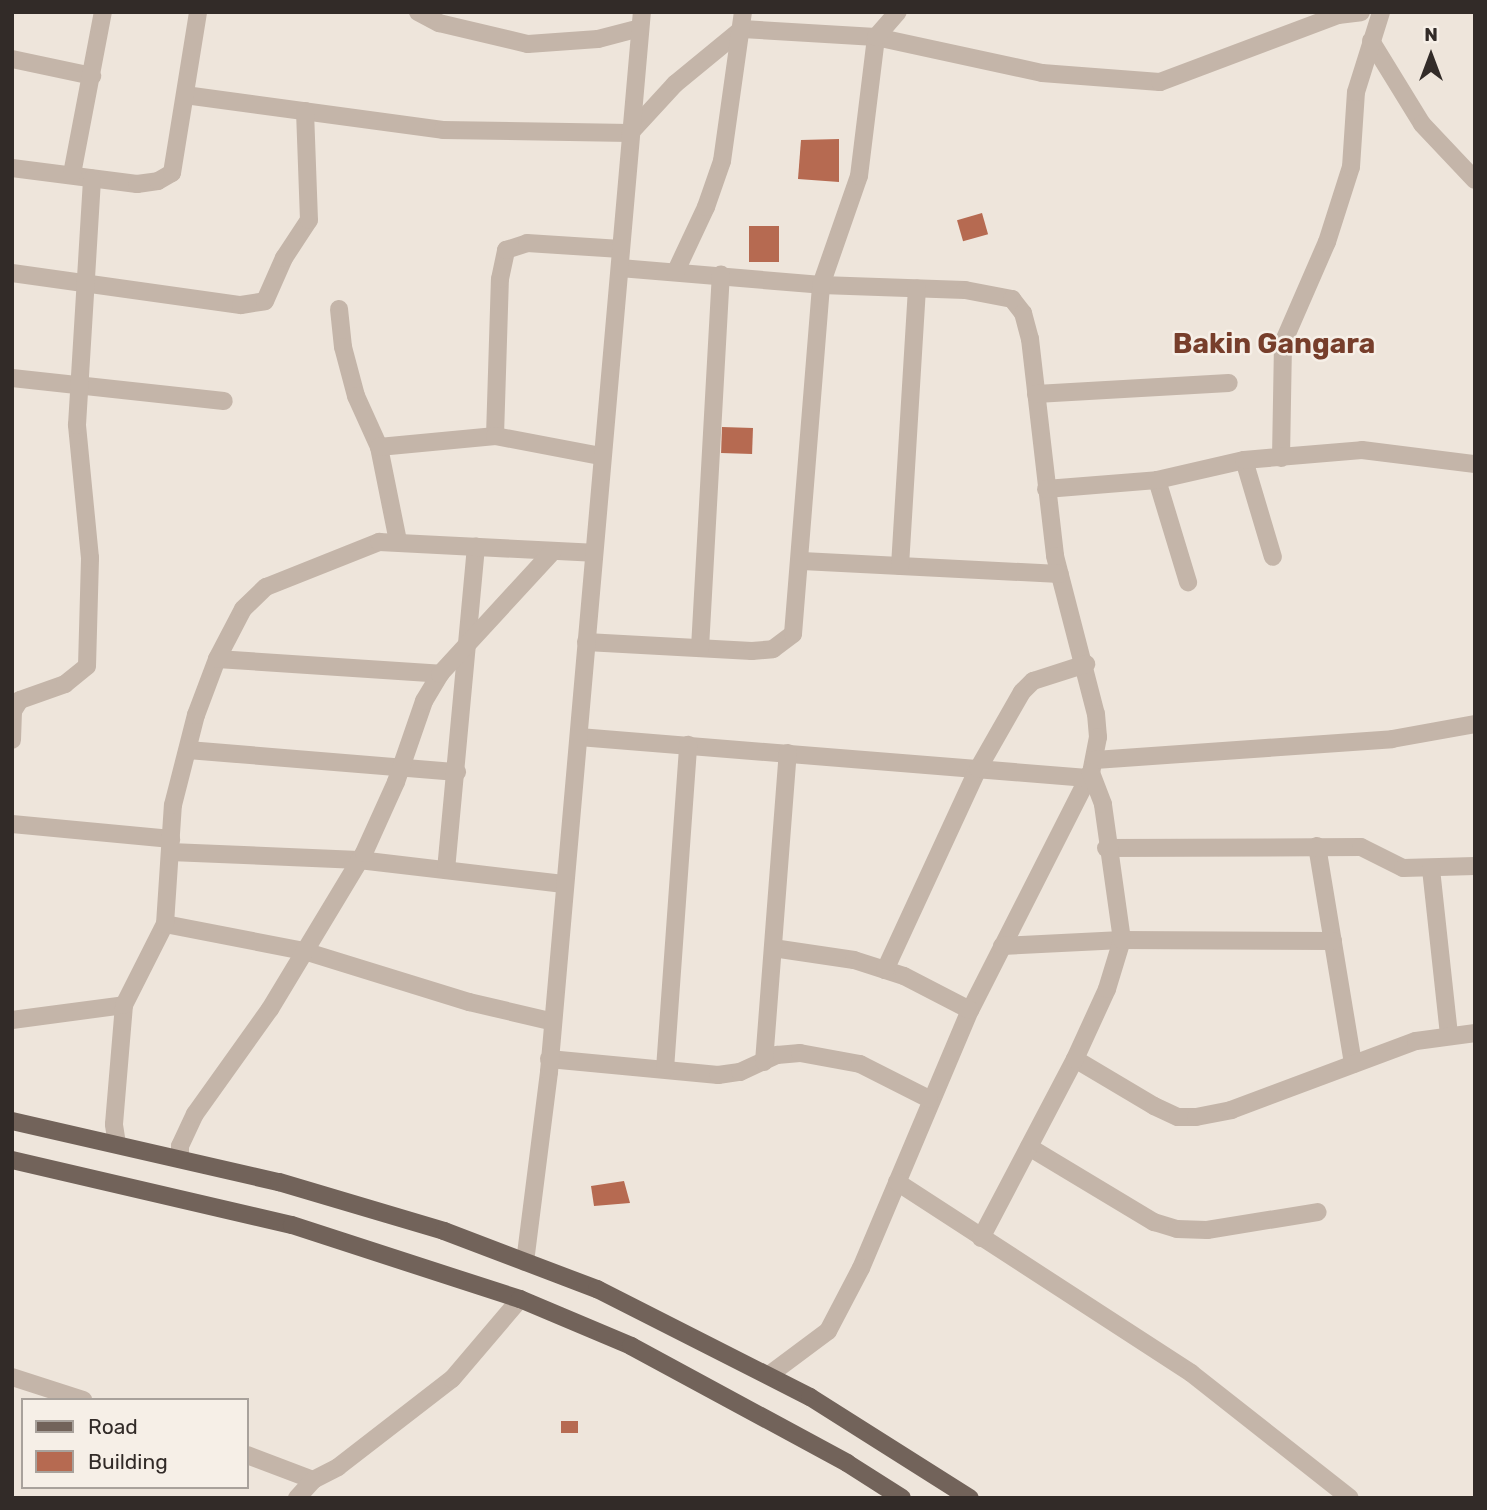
<!DOCTYPE html>
<html>
<head>
<meta charset="utf-8">
<style>
	body { margin:0 }
	#map { position:relative; width:1487px; height:1510px; overflow:hidden; background:#eee5db; font-family:Rubik,sans-serif }
	div>[style] { position:absolute }
	[style*='--x'] { left:calc(var(--x)*1px); top:calc(var(--y)*1px); width:calc(var(--w)*1px); rotate:calc(var(--a)*1deg) }
	.building>* { inset:0; background:#b66a51; transform-origin:0 0 }
	.minor>* { height:18px; margin:-9px; padding:0 9px; transform-origin:9px; border-radius:9px; background:#c4b5a9 }
	.major>* { height:18px; margin:-9px; padding:0 9px; transform-origin:9px; border-radius:9px; background:#72635a }
	span { translate:-50% -50%; white-space:nowrap; text-align:center; line-height:1.15; -webkit-text-stroke:5px #f6efe7; paint-order:stroke }
	.quarter-label { font-size:28px; color:#773e2b; font-weight:700 }
	.frame { position:absolute; inset:0; border:14px solid #322b28; pointer-events:none }
	.legend { position:absolute; left:21px; top:1398px; width:228px; height:91px; box-sizing:border-box; background:#f6efe7; border:2px solid #a8a19b; margin:0; padding:9px 12px; list-style:none; font-size:21px; color:#322b28 }
	.legend li { display:flex; align-items:center; gap:14px; height:35px }
	.legend b { width:35px; border:2px solid #a8a19b }
	.north { position:absolute; left:1396px; top:21px; width:70px; height:70px; -webkit-text-stroke:5px #f6efe7; paint-order:stroke; rotate:0deg; font-size:19px; font-weight:700; line-height:28px; text-align:center; color:#322b28 }
	.north::after { content:''; display:block; margin:auto; width:24px; height:32px; background:#322b28; clip-path:polygon(50% 0,100% 100%,50% 72%,0 100%) }
</style>
</head>
<body>
<div id="map">
	<div class="building">
		<i style="clip-path:polygon(839px 139px,839px 182px,798px 179px,801px 140px)"></i>
		<i style="left:982px;top:213px;width:22px;height:26px;rotate:74deg"></i>
		<i style="left:779px;top:226px;width:36px;height:30px;rotate:90deg"></i>
		<i style="left:722px;top:427px;width:31px;height:26px;rotate:2deg"></i>
		<i style="clip-path:polygon(624px 1181px,630px 1203px,594px 1206px,591px 1186px)"></i>
		<i style="left:578px;top:1421px;width:12px;height:17px;rotate:90deg"></i>
	</div>
	<div class="minor">
		<i style="--x:418;--y:12;--w:24;--a:28"></i>
		<i style="--x:439;--y:23;--w:91;--a:13.3"></i>
		<i style="--x:528;--y:44;--w:70;--a:-4.1"></i>
		<i style="--x:598;--y:39;--w:43;--a:-14.7"></i>
		<i style="--x:1371;--y:41;--w:97;--a:58.4"></i>
		<i style="--x:1422;--y:124;--w:77;--a:46.6"></i>
		<i style="--x:12;--y:59;--w:82;--a:12"></i>
		<i style="--x:185;--y:95;--w:260;--a:7.7"></i>
		<i style="--x:443;--y:130;--w:187;--a:0.9"></i>
		<i style="--x:630;--y:133;--w:67;--a:-47.4"></i>
		<i style="--x:675;--y:84;--w:87;--a:-39.4"></i>
		<i style="--x:742;--y:29;--w:134;--a:3.4"></i>
		<i style="--x:876;--y:37;--w:170;--a:12.2"></i>
		<i style="--x:1042;--y:73;--w:118;--a:4.4"></i>
		<i style="--x:1160;--y:82;--w:190;--a:-20.6"></i>
		<i style="--x:1338;--y:15;--w:23;--a:-7"></i>
		<i style="--x:12;--y:168;--w:126;--a:7.3"></i>
		<i style="--x:137;--y:184;--w:21;--a:-8"></i>
		<i style="--x:158;--y:181;--w:16;--a:-30"></i>
		<i style="--x:172;--y:173;--w:163;--a:-80.8"></i>
		<i style="--x:72;--y:174;--w:165;--a:-79.2"></i>
		<i style="--x:620;--y:268;--w:202;--a:4.8"></i>
		<i style="--x:821;--y:285;--w:144;--a:2"></i>
		<i style="--x:965;--y:290;--w:48;--a:10.8"></i>
		<i style="--x:1012;--y:299;--w:18;--a:52"></i>
		<i style="--x:1023;--y:313;--w:27;--a:75"></i>
		<i style="--x:1030;--y:339;--w:218;--a:83.4"></i>
		<i style="--x:1055;--y:556;--w:163;--a:75.5"></i>
		<i style="--x:1096;--y:714;--w:23;--a:85"></i>
		<i style="--x:1098;--y:737;--w:36;--a:101"></i>
		<i style="--x:1091;--y:772;--w:267;--a:116.9"></i>
		<i style="--x:970;--y:1010;--w:280;--a:112.9"></i>
		<i style="--x:861;--y:1268;--w:71;--a:117.6"></i>
		<i style="--x:828;--y:1331;--w:74;--a:143.3"></i>
		<i style="--x:676;--y:271;--w:71;--a:-64.9"></i>
		<i style="--x:706;--y:207;--w:49;--a:-70.8"></i>
		<i style="--x:722;--y:161;--w:150;--a:-82"></i>
		<i style="--x:12;--y:273;--w:231;--a:8"></i>
		<i style="--x:241;--y:305;--w:24;--a:-9"></i>
		<i style="--x:265;--y:301;--w:47;--a:-66.2"></i>
		<i style="--x:284;--y:258;--w:45;--a:-56.7"></i>
		<i style="--x:309;--y:220;--w:109;--a:-92.1"></i>
		<i style="--x:339;--y:309;--w:38;--a:84"></i>
		<i style="--x:343;--y:347;--w:51;--a:75.1"></i>
		<i style="--x:356;--y:396;--w:56;--a:65.7"></i>
		<i style="--x:379;--y:447;--w:96;--a:78.6"></i>
		<i style="--x:12;--y:378;--w:213;--a:6.2"></i>
		<i style="--x:1036;--y:394;--w:193;--a:-3.3"></i>
		<i style="--x:495;--y:436;--w:157;--a:-88.2"></i>
		<i style="--x:500;--y:279;--w:30;--a:-78"></i>
		<i style="--x:506;--y:250;--w:22;--a:-18"></i>
		<i style="--x:527;--y:243;--w:94;--a:3.7"></i>
		<i style="--x:379;--y:447;--w:117;--a:-5.4"></i>
		<i style="--x:495;--y:436;--w:108;--a:10.7"></i>
		<i style="--x:1281;--y:458;--w:115;--a:-89"></i>
		<i style="--x:1283;--y:343;--w:110;--a:-66.5"></i>
		<i style="--x:1327;--y:242;--w:79;--a:-72.3"></i>
		<i style="--x:1351;--y:167;--w:75;--a:-86.2"></i>
		<i style="--x:1356;--y:92;--w:84;--a:-72.6"></i>
		<i style="--x:1244;--y:460;--w:101;--a:73.4"></i>
		<i style="--x:1157;--y:480;--w:107;--a:73.1"></i>
		<i style="--x:1046;--y:489;--w:111;--a:-4.6"></i>
		<i style="--x:1157;--y:480;--w:89;--a:-12.9"></i>
		<i style="--x:1244;--y:460;--w:118;--a:-4.8"></i>
		<i style="--x:1362;--y:450;--w:114;--a:7.1"></i>
		<i style="--x:802;--y:561;--w:258;--a:2.9"></i>
		<i style="--x:900;--y:566;--w:278;--a:-86.5"></i>
		<i style="--x:586;--y:642;--w:166;--a:3.1"></i>
		<i style="--x:752;--y:651;--w:21;--a:-5"></i>
		<i style="--x:773;--y:649;--w:25;--a:-37"></i>
		<i style="--x:793;--y:634;--w:350;--a:-85.4"></i>
		<i style="--x:821;--y:285;--w:115;--a:-70.8"></i>
		<i style="--x:859;--y:176;--w:140;--a:-83"></i>
		<i style="--x:876;--y:37;--w:33;--a:-49"></i>
		<i style="--x:700;--y:648;--w:374;--a:-86.8"></i>
		<i style="--x:217;--y:659;--w:224;--a:3.8"></i>
		<i style="--x:579;--y:737;--w:510;--a:4.61"></i>
		<i style="--x:12;--y:740;--w:29;--a:-88"></i>
		<i style="--x:13;--y:711;--w:13;--a:-58"></i>
		<i style="--x:20;--y:700;--w:48;--a:-19.6"></i>
		<i style="--x:65;--y:684;--w:28;--a:-39"></i>
		<i style="--x:87;--y:666;--w:108;--a:-88.4"></i>
		<i style="--x:90;--y:558;--w:134;--a:-95.6"></i>
		<i style="--x:77;--y:425;--w:247;--a:-86.5"></i>
		<i style="--x:188;--y:750;--w:270;--a:4.7"></i>
		<i style="--x:1095;--y:760;--w:298;--a:-4"></i>
		<i style="--x:1392;--y:739;--w:84;--a:-10.2"></i>
		<i style="--x:12;--y:824;--w:160;--a:5.4"></i>
		<i style="--x:1317;--y:846;--w:221;--a:80.6"></i>
		<i style="--x:1106;--y:848;--w:255;--a:-0.2"></i>
		<i style="--x:1361;--y:847;--w:47;--a:26.6"></i>
		<i style="--x:1403;--y:868;--w:72;--a:-1.6"></i>
		<i style="--x:170;--y:852;--w:189;--a:2.4"></i>
		<i style="--x:359;--y:860;--w:206;--a:6.7"></i>
		<i style="--x:1431;--y:869;--w:168;--a:83.8"></i>
		<i style="--x:446;--y:870;--w:325;--a:-84.7"></i>
		<i style="--x:165;--y:924;--w:142;--a:11"></i>
		<i style="--x:304;--y:951;--w:173;--a:17.2"></i>
		<i style="--x:469;--y:1002;--w:83;--a:13.2"></i>
		<i style="--x:1002;--y:946;--w:120;--a:-2.9"></i>
		<i style="--x:1122;--y:940;--w:211;--a:0.3"></i>
		<i style="--x:773;--y:948;--w:82;--a:8.4"></i>
		<i style="--x:854;--y:960;--w:52;--a:17.7"></i>
		<i style="--x:904;--y:976;--w:74;--a:27.3"></i>
		<i style="--x:885;--y:970;--w:221;--a:-65.2"></i>
		<i style="--x:978;--y:769;--w:89;--a:-60.3"></i>
		<i style="--x:1022;--y:692;--w:16;--a:-45"></i>
		<i style="--x:1033;--y:681;--w:56;--a:-17.8"></i>
		<i style="--x:12;--y:1020;--w:113;--a:-7.6"></i>
		<i style="--x:549;--y:1059;--w:170;--a:5.4"></i>
		<i style="--x:718;--y:1075;--w:22;--a:-8"></i>
		<i style="--x:740;--y:1072;--w:41;--a:-24.7"></i>
		<i style="--x:777;--y:1055;--w:23;--a:-5"></i>
		<i style="--x:800;--y:1053;--w:61;--a:10.4"></i>
		<i style="--x:860;--y:1064;--w:77;--a:26.9"></i>
		<i style="--x:1075;--y:1059;--w:92;--a:30.7"></i>
		<i style="--x:1154;--y:1106;--w:26;--a:25"></i>
		<i style="--x:1178;--y:1117;--w:18;--a:0"></i>
		<i style="--x:1196;--y:1117;--w:36;--a:-11"></i>
		<i style="--x:1231;--y:1110;--w:197;--a:-20.5"></i>
		<i style="--x:1416;--y:1041;--w:60;--a:-7.7"></i>
		<i style="--x:764;--y:1062;--w:310;--a:-85.6"></i>
		<i style="--x:665;--y:1069;--w:325;--a:-85.9"></i>
		<i style="--x:117;--y:1144;--w:20;--a:-99"></i>
		<i style="--x:114;--y:1124;--w:119;--a:-85.2"></i>
		<i style="--x:124;--y:1005;--w:91;--a:-63.2"></i>
		<i style="--x:165;--y:924;--w:119;--a:-86.2"></i>
		<i style="--x:173;--y:805;--w:93;--a:-75.7"></i>
		<i style="--x:196;--y:715;--w:60;--a:-69.4"></i>
		<i style="--x:217;--y:659;--w:56;--a:-62.5"></i>
		<i style="--x:243;--y:609;--w:32;--a:-44"></i>
		<i style="--x:266;--y:587;--w:122;--a:-21.7"></i>
		<i style="--x:379;--y:542;--w:214;--a:2.9"></i>
		<i style="--x:1029;--y:1147;--w:146;--a:31"></i>
		<i style="--x:1154;--y:1222;--w:24;--a:17"></i>
		<i style="--x:1177;--y:1229;--w:30;--a:2"></i>
		<i style="--x:1207;--y:1230;--w:112;--a:-9.2"></i>
		<i style="--x:180;--y:1159;--w:13;--a:-90"></i>
		<i style="--x:180;--y:1146;--w:35;--a:-65"></i>
		<i style="--x:195;--y:1114;--w:129;--a:-54.5"></i>
		<i style="--x:270;--y:1009;--w:182;--a:-58.9"></i>
		<i style="--x:364;--y:853;--w:78;--a:-65.7"></i>
		<i style="--x:396;--y:782;--w:86;--a:-70.9"></i>
		<i style="--x:424;--y:701;--w:31;--a:-59"></i>
		<i style="--x:440;--y:674;--w:166;--a:-47.4"></i>
		<i style="--x:897;--y:1182;--w:351;--a:33"></i>
		<i style="--x:1191;--y:1373;--w:202;--a:38.2"></i>
		<i style="--x:981;--y:1238;--w:202;--a:-62.3"></i>
		<i style="--x:1075;--y:1059;--w:77;--a:-65.4"></i>
		<i style="--x:1107;--y:989;--w:51;--a:-73"></i>
		<i style="--x:1122;--y:940;--w:137;--a:-98"></i>
		<i style="--x:1103;--y:804;--w:34;--a:-111"></i>
		<i style="--x:525;--y:1262;--w:192;--a:-82.8"></i>
		<i style="--x:549;--y:1072;--w:1064;--a:-84.99"></i>
		<i style="--x:12;--y:1377;--w:75;--a:17.9"></i>
		<i style="--x:247;--y:1455;--w:71;--a:20.7"></i>
		<i style="--x:313;--y:1480;--w:28;--a:-27"></i>
		<i style="--x:338;--y:1467;--w:144;--a:-37.7"></i>
		<i style="--x:452;--y:1379;--w:105;--a:-49.6"></i>
		<i style="--x:297;--y:1498;--w:24;--a:-48"></i>
	</div>
	<div class="major">
		<i style="--x:12;--y:1121;--w:274;--a:12.9"></i>
		<i style="--x:279;--y:1182;--w:172;--a:16.5"></i>
		<i style="--x:444;--y:1231;--w:164;--a:20.8"></i>
		<i style="--x:597;--y:1289;--w:239;--a:26.9"></i>
		<i style="--x:810;--y:1397;--w:189;--a:32.3"></i>
		<i style="--x:12;--y:1160;--w:287;--a:13.1"></i>
		<i style="--x:292;--y:1225;--w:240;--a:18"></i>
		<i style="--x:520;--y:1299;--w:121;--a:22.9"></i>
		<i style="--x:631;--y:1346;--w:246;--a:28.4"></i>
		<i style="--x:847;--y:1463;--w:65;--a:32.5"></i>
	</div>
	<div class="quarter-label">
		<span style="left:1274px;top:344px">Bakin Gangara</span>
	</div>
	<div class="frame"></div>
	<ul class="legend">
	<li><b style="height:9px;background:#72635a"></b>Road</li>
	<li><b style="height:19px;background:#b66a51"></b>Building</li>
	</ul>
	<div class="north">N</div>
</div>
</body>
</html>
